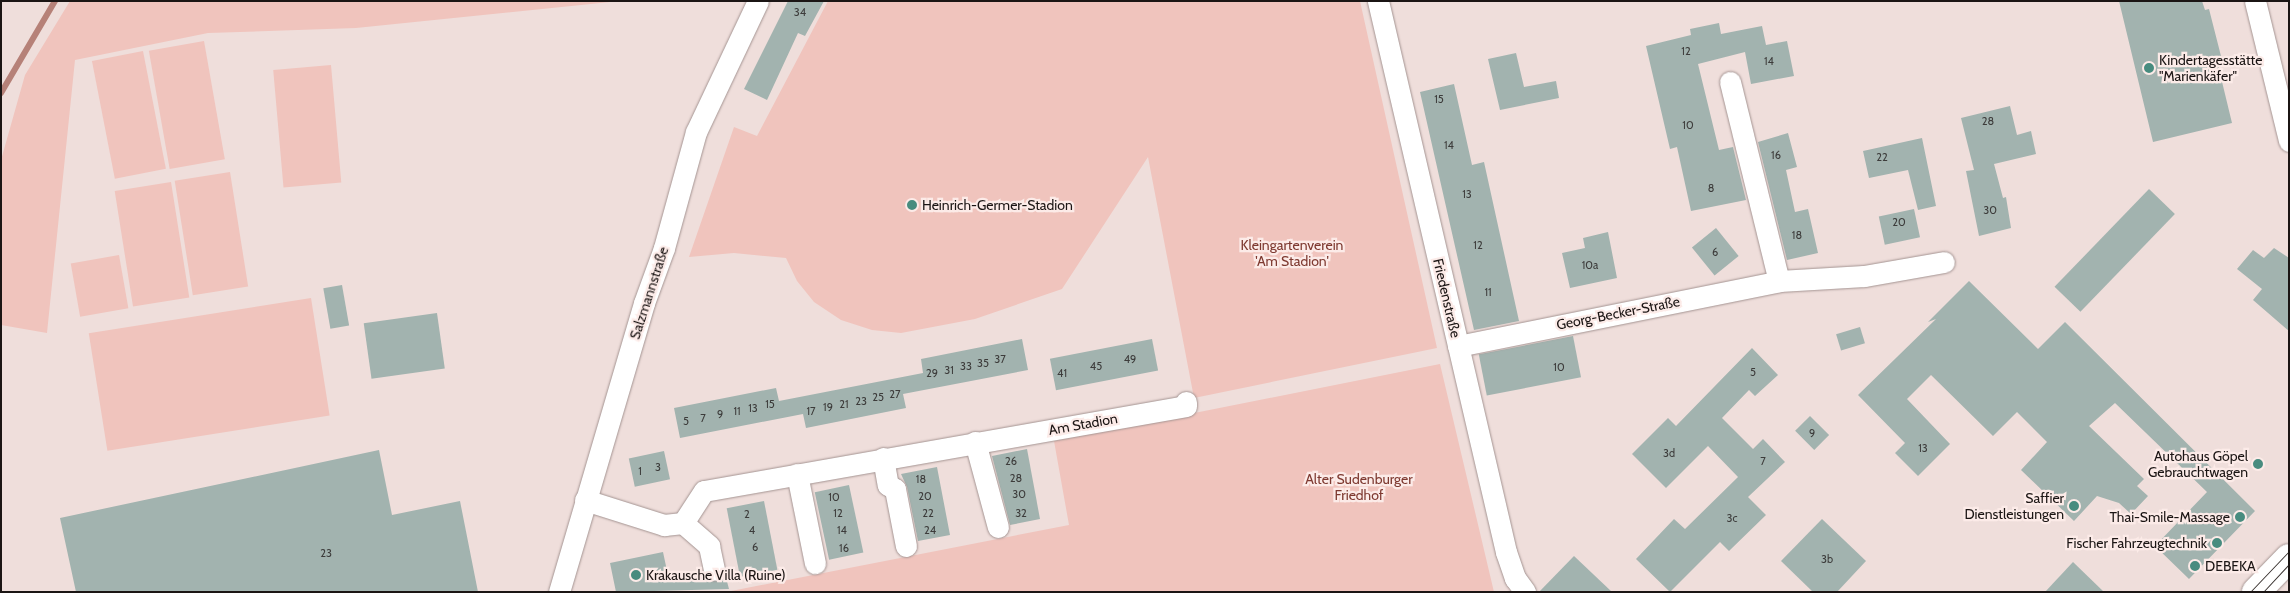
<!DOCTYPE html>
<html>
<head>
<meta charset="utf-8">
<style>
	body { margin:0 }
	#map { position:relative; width:2290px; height:593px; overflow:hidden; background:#efdedb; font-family:Cabin,sans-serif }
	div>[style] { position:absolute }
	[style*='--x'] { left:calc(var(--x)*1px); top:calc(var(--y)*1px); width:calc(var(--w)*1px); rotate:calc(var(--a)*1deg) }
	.green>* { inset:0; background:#f0c4bd; transform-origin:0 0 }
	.stream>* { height:6px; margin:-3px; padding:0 3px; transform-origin:3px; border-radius:3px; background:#b68178 }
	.building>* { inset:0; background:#a2b3af; transform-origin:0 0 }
	.roads { filter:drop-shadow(0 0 1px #a49492) drop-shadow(0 0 1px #a49492) }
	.street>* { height:21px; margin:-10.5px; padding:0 10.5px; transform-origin:10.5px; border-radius:10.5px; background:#fff }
	.secondary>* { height:28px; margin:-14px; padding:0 14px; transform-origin:14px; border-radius:14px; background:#fff }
	.tram>* { height:1px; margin:-0.5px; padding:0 0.5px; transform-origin:0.5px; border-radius:0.5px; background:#37302e }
	.dots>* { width:14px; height:14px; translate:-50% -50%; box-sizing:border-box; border:2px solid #fcebe8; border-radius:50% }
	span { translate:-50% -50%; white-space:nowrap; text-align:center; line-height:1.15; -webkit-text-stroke:4.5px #fcebe8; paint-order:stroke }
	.number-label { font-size:11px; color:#3d3c3b }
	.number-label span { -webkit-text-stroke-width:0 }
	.poi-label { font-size:14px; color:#1b1514 }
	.left { translate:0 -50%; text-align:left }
	.right { translate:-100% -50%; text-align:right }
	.park-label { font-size:14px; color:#7e3930 }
	.street-label { font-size:14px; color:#1b1514 }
	.frame { position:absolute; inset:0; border:2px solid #1b1514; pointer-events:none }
</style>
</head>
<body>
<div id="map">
	<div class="green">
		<i style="clip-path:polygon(70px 1px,620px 1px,356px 28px,208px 33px,75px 60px,47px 333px,1px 325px,1px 160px,25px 75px)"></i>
		<i style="clip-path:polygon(828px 1px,1360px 1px,1437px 348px,1194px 398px,1148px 157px,1062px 289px,975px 319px,901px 333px,872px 330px,841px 320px,814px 302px,797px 281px,786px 258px,734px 253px,689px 257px,734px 127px,757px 136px)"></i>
		<i style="left:204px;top:41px;width:120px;height:56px;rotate:80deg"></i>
		<i style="left:143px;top:51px;width:120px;height:52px;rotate:79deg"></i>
		<i style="left:331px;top:65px;width:118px;height:58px;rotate:85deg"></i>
		<i style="left:230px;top:172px;width:116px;height:56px;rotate:81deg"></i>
		<i style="left:171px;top:182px;width:117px;height:57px;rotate:81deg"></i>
		<i style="left:119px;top:255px;width:54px;height:49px;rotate:80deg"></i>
		<i style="left:311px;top:298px;width:119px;height:225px;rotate:81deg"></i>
		<i style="clip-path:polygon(1440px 364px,1494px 592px,726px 592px,1069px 525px,1054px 441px)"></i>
	</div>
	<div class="stream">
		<i style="--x:1;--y:93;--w:107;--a:-59.6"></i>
	</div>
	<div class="building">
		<i style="clip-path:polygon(788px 1px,824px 1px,805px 36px,798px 33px,767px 100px,744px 89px)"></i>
		<i style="clip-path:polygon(2119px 1px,2202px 1px,2205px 10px,2209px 9px,2222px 60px,2217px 61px,2232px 123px,2153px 142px)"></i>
		<i style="clip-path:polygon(1719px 23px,1721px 34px,1762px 26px,1766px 45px,1787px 41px,1794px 76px,1751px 84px,1745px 52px,1698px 64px,1719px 150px,1733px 147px,1746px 200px,1691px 211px,1677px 147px,1670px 149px,1646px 46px,1691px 35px,1690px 29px)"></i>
		<i style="clip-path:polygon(1516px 53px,1524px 87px,1556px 81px,1559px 98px,1500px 110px,1488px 59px)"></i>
		<i style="clip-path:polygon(1454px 84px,1472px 165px,1484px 162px,1519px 321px,1474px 330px,1420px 92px)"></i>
		<i style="clip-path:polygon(2010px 106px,2017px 135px,2031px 131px,2036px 154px,1994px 164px,2003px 198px,2006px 197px,2011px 228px,1979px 236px,1966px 171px,1974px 170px,1961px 118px)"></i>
		<i style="clip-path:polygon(1788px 133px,1797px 167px,1786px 170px,1795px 212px,1808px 209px,1818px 253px,1787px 260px,1758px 142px)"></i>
		<i style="clip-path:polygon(1922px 138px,1936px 206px,1918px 210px,1908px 170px,1869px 178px,1863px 151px)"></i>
		<i style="left:2149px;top:189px;width:36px;height:136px;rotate:44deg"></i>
		<i style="left:1914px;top:209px;width:29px;height:36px;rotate:78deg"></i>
		<i style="left:1716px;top:228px;width:36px;height:31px;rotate:51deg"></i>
		<i style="clip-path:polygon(1608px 232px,1617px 278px,1570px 288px,1562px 253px,1585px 248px,1583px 238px)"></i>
		<i style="clip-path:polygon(2274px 248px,2289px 258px,2289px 331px,2253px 300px,2262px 289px,2237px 269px,2253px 250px,2264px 258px)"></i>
		<i style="clip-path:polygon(1969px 281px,2038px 349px,2065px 322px,2255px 511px,2189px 579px,2155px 546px,2207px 492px,2115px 403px,2089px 426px,2144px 479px,2137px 486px,2148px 496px,2131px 514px,2119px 503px,2097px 496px,2074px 521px,2021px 470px,2047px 442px,2017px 412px,1993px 436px,1931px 375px,1907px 399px,1950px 444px,1918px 476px,1895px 453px,1905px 443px,1858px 395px,1936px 319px,1928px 322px)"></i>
		<i style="left:342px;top:285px;width:41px;height:19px;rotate:80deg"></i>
		<i style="left:437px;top:313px;width:56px;height:74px;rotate:82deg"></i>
		<i style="left:1860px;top:327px;width:17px;height:25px;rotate:73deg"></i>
		<i style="left:1573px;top:336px;width:42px;height:96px;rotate:79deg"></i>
		<i style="clip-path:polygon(1022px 339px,1028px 370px,903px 394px,906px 408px,806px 428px,803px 414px,680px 438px,674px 408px,776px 388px,779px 401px,923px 373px,921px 359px)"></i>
		<i style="left:1152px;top:339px;width:32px;height:104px;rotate:79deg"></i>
		<i style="clip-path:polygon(1752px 348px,1778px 375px,1755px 396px,1749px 390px,1722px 418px,1753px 449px,1763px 439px,1785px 462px,1748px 497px,1766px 515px,1729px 551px,1720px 542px,1670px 592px,1636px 559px,1674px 519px,1685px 529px,1738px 477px,1708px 446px,1666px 488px,1632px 454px,1668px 418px,1676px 426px)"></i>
		<i style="left:1810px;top:416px;width:27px;height:21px;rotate:45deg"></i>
		<i style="clip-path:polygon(1027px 449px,1040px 519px,1010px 525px,992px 456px)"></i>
		<i style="clip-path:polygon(379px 450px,392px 515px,460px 501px,478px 592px,76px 592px,60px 518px)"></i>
		<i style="left:664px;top:451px;width:29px;height:36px;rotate:78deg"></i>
		<i style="clip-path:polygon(937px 467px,950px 535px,918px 541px,907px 487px,901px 474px)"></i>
		<i style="left:849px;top:485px;width:69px;height:35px;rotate:78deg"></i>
		<i style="left:764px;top:501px;width:70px;height:38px;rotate:79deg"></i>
		<i style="clip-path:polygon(1822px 519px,1866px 561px,1837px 592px,1813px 592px,1781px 561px)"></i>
		<i style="clip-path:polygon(663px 552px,669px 580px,703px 573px,710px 581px,716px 581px,725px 574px,729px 589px,616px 592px,610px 563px)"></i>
		<i style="clip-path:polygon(1574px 556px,1612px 592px,1539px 592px)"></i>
		<i style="clip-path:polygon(2073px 562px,2104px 592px,2045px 592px)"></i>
	</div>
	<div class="roads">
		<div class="street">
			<i style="--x:1378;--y:1;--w:566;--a:76.92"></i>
			<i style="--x:1506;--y:552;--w:28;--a:71"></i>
			<i style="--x:1515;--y:578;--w:17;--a:54"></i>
			<i style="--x:2255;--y:1;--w:144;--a:76.3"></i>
			<i style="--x:1730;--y:82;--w:205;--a:76.2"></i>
			<i style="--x:1458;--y:346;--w:328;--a:-11.4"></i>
			<i style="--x:1779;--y:281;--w:85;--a:-3.4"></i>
			<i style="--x:1864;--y:276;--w:81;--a:-9.9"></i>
			<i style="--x:975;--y:442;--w:88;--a:74.9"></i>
			<i style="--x:883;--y:458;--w:27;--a:80"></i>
			<i style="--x:888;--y:485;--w:8;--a:30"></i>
			<i style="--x:895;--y:489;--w:58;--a:79.1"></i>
			<i style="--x:797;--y:474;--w:91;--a:78.6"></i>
			<i style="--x:585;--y:500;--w:83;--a:17.6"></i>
			<i style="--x:664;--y:525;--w:19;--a:-6"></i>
			<i style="--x:683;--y:523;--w:38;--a:-57"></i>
			<i style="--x:704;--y:491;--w:489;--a:-10"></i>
			<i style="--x:1186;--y:406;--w:4;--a:-90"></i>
			<i style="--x:683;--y:523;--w:35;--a:41"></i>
			<i style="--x:709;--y:546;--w:24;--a:78"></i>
			<i style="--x:559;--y:592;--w:301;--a:-73.6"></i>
			<i style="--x:644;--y:303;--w:59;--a:-70"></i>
			<i style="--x:664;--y:248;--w:120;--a:-74.6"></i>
			<i style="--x:696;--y:132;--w:145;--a:-64.7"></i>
		</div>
		<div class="secondary">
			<i style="--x:2256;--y:592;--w:47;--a:-45.9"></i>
		</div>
	</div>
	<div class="tram">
		<i style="--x:2250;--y:592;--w:57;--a:-46.4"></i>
		<i style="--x:2263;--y:592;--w:38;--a:-47"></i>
	</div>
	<div class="dots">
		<i style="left:2149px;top:68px;background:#488c7f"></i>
		<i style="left:912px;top:205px;background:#488c7f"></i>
		<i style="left:2258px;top:464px;background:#488c7f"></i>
		<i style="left:2074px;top:506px;background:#488c7f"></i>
		<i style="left:2240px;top:517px;background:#488c7f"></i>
		<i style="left:2217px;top:543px;background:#488c7f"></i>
		<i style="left:2195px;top:566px;background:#488c7f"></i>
		<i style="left:636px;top:575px;background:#488c7f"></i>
	</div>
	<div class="number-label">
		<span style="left:800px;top:12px">34</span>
		<span style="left:1686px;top:51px">12</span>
		<span style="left:1769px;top:61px">14</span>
		<span style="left:1439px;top:99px">15</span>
		<span style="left:1988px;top:121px">28</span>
		<span style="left:1688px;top:125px">10</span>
		<span style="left:1449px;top:145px">14</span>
		<span style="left:1776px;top:155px">16</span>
		<span style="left:1882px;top:157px">22</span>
		<span style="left:1711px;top:188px">8</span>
		<span style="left:1467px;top:194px">13</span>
		<span style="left:1990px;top:210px">30</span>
		<span style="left:1899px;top:222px">20</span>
		<span style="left:1797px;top:235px">18</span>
		<span style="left:1478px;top:245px">12</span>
		<span style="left:1715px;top:252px">6</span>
		<span style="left:1590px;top:265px">10a</span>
		<span style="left:1488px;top:292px">11</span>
		<span style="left:1000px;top:359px">37</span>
		<span style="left:1130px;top:359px">49</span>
		<span style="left:983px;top:363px">35</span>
		<span style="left:966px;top:366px">33</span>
		<span style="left:1096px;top:366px">45</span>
		<span style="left:1559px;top:367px">10</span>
		<span style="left:949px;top:370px">31</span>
		<span style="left:1753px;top:372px">5</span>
		<span style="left:932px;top:373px">29</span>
		<span style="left:1062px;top:373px">41</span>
		<span style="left:895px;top:394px">27</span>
		<span style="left:878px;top:397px">25</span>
		<span style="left:861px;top:401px">23</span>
		<span style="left:770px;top:404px">15</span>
		<span style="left:844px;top:404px">21</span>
		<span style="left:828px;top:407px">19</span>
		<span style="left:753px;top:408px">13</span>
		<span style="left:737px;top:411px">11</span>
		<span style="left:811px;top:411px">17</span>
		<span style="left:720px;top:414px">9</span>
		<span style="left:703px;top:418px">7</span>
		<span style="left:686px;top:421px">5</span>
		<span style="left:1812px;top:433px">9</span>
		<span style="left:1923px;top:448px">13</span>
		<span style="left:1669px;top:453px">3d</span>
		<span style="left:1011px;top:461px">26</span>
		<span style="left:1763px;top:461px">7</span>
		<span style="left:658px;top:467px">3</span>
		<span style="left:640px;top:471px">1</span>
		<span style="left:1016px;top:478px">28</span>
		<span style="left:921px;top:479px">18</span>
		<span style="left:1019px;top:494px">30</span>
		<span style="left:925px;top:496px">20</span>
		<span style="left:834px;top:497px">10</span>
		<span style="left:838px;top:513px">12</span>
		<span style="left:928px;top:513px">22</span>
		<span style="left:1021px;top:513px">32</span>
		<span style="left:747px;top:514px">2</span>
		<span style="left:1732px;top:518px">3c</span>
		<span style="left:752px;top:530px">4</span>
		<span style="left:842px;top:530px">14</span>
		<span style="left:930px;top:530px">24</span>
		<span style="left:755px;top:547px">6</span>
		<span style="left:844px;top:548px">16</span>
		<span style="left:326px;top:553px">23</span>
		<span style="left:1827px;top:559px">3b</span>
	</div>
	<div class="poi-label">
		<span class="left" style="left:2159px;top:68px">Kindertagesstätte<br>"Marienkäfer"</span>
		<span class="left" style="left:922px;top:205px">Heinrich-Germer-Stadion</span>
		<span class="right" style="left:2248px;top:464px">Autohaus Göpel<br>Gebrauchtwagen</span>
		<span class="right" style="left:2064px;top:506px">Saffier<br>Dienstleistungen</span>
		<span class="right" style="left:2230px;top:517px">Thai-Smile-Massage</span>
		<span class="right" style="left:2207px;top:543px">Fischer Fahrzeugtechnik</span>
		<span class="left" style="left:2205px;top:566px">DEBEKA</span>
		<span class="left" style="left:646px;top:575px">Krakausche Villa (Ruine)</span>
	</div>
	<div class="park-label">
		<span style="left:1292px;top:253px">Kleingartenverein<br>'Am Stadion'</span>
		<span style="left:1359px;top:487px">Alter Sudenburger<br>Friedhof</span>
	</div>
	<div class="street-label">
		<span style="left:649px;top:293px;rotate:-72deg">Salzmannstraße</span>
		<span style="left:1447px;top:298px;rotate:77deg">Friedenstraße</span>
		<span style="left:1618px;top:313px;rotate:-11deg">Georg-Becker-Straße</span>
		<span style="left:1083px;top:424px;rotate:-10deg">Am Stadion</span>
	</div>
	<div class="frame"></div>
</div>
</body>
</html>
